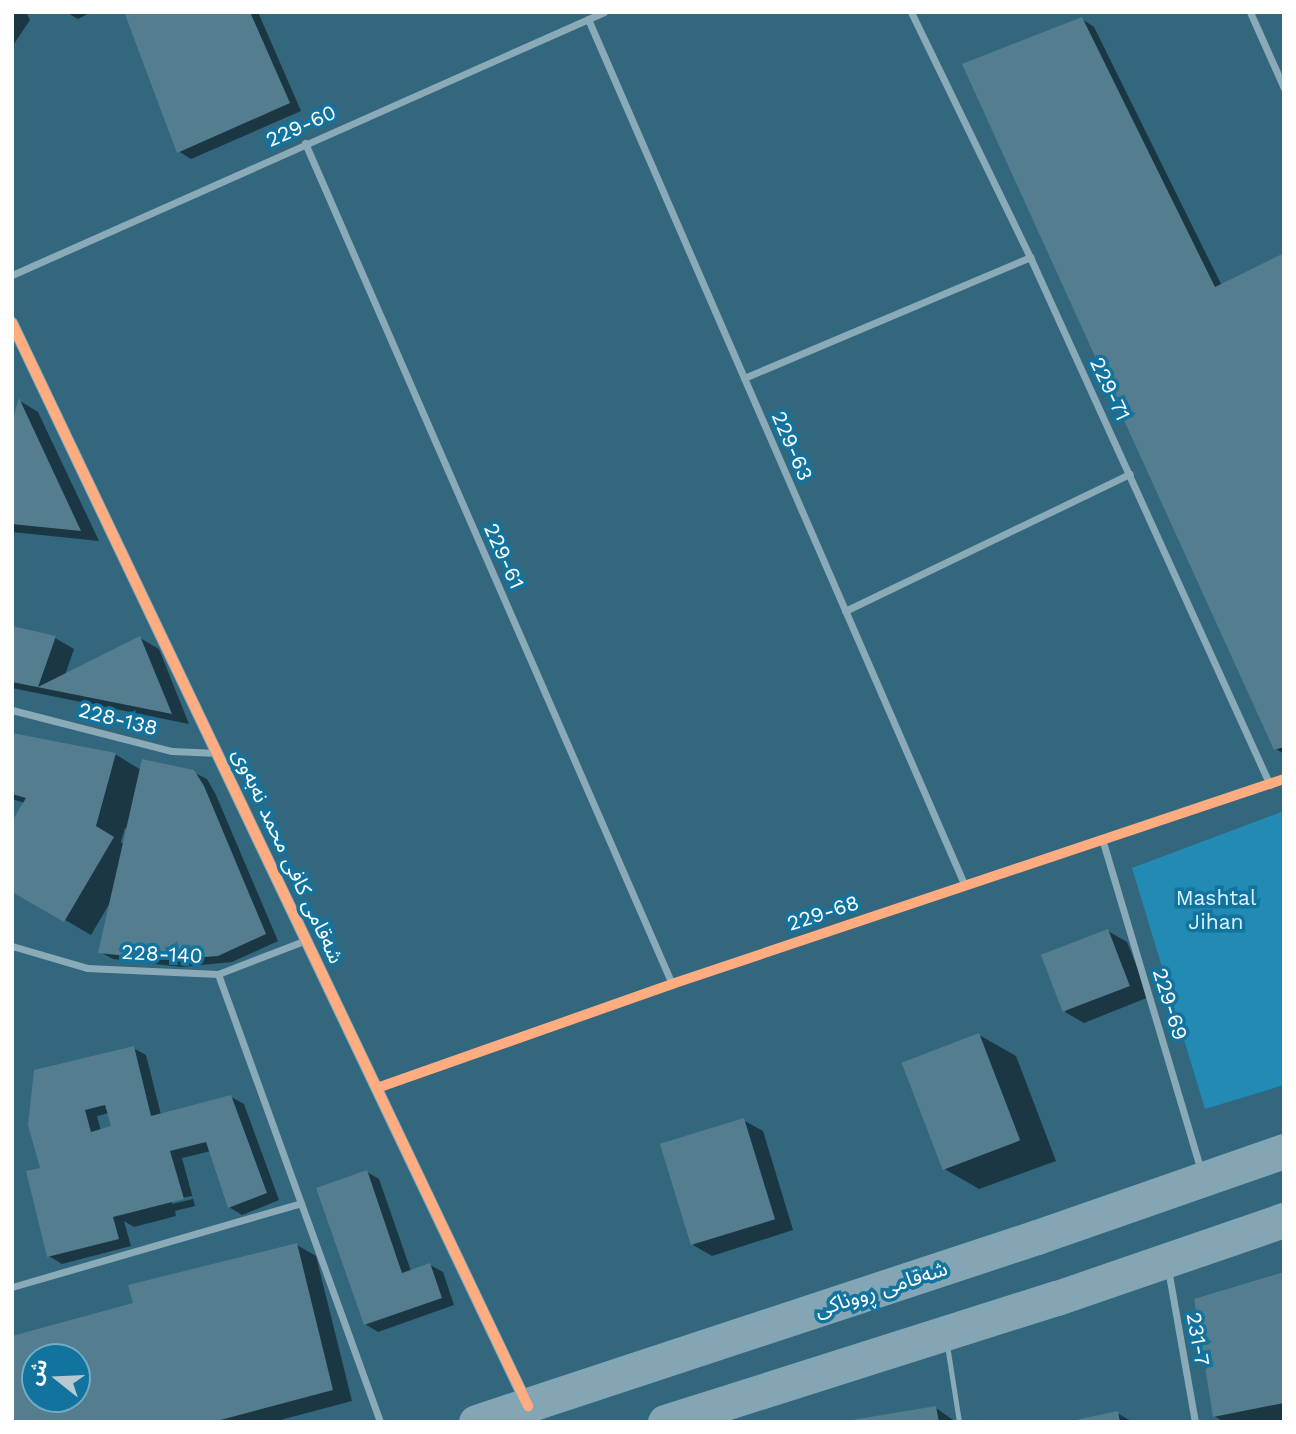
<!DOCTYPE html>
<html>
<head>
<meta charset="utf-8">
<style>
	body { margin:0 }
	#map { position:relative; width:1296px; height:1434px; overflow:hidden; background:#32677e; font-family:"Work Sans","Noto Sans Arabic",sans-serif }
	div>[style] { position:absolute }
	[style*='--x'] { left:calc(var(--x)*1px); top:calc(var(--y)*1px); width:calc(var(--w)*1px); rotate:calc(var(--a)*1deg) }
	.green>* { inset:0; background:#238ab3 }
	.shadow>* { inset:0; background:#0007 }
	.building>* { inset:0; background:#547d8f; transform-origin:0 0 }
	.service>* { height:5px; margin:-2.5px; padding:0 2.5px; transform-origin:2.5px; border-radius:2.5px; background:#8aaab8 }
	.minor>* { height:7px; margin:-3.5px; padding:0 3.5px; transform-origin:3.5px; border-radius:3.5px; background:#8aaab8 }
	.tertiary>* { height:12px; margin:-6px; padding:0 6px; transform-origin:6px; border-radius:6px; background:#8aaab8 }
	.secondary>* { height:35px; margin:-17.5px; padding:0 17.5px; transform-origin:17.5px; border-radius:17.5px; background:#84a6b4 }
	.cycleway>* { height:10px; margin:-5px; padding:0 5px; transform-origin:5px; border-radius:5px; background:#ffac80 }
	span { translate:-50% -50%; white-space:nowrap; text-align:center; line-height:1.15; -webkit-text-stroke:7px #12749e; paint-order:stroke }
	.street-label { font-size:21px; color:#fff }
	.park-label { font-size:21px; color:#d9f3fe }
	.frame { position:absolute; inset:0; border:14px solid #fff; pointer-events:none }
	.north { position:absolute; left:21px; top:1343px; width:70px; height:70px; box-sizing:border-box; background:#12749e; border:2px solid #71acc5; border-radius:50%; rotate:288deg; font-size:19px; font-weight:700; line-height:28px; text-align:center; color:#fff }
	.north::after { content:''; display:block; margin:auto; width:24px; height:32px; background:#b7cad2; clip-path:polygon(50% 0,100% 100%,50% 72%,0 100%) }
</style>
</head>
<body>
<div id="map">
	<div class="green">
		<i style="clip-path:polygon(1284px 811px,1284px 1085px,1205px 1109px,1132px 868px)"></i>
	</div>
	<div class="shadow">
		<i style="clip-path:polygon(12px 12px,26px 12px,30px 20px,12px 47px)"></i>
		<i style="clip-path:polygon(66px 12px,91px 12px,78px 19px)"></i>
		<i style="clip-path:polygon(124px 12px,258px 12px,301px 111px,191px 159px,178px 151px)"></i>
		<i style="clip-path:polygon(1082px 19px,1094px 27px,1222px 286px,1284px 255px,1284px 754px,1276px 749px)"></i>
		<i style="clip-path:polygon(20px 401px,38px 412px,99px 541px,12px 532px,12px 427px)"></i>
		<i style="clip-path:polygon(12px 628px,55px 638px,74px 649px,65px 675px,140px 638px,159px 649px,189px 724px,12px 688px)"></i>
		<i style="clip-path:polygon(evenodd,12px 735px,115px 754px,141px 770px,193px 772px,207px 779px,216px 795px,278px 941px,232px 962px,181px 967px,113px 959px,100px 952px,111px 901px,91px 935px,12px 889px,25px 803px,12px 799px,12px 735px,125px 828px,128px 829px,124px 845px,121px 842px,125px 828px)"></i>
		<i style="clip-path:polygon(1108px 931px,1127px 942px,1149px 997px,1084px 1023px,1065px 1012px)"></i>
		<i style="clip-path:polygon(979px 1035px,1016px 1056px,1056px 1161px,979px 1189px,943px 1168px)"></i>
		<i style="clip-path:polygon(evenodd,133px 1048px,146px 1055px,161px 1115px,231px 1097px,244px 1104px,279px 1200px,242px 1215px,229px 1207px,211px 1151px,182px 1158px,195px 1206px,175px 1211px,176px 1216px,134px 1227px,124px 1221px,131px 1246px,62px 1264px,49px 1256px,42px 1169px,30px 1124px,133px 1048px,109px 1113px,115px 1127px,101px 1131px,97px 1116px,109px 1113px,133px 1048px,192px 1196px,193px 1199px,172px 1204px,172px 1200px,192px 1196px)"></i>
		<i style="clip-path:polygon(743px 1120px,763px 1131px,793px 1230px,712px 1256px,693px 1245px)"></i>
		<i style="clip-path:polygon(367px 1172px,379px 1179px,411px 1271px,430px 1265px,443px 1272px,454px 1305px,378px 1332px,365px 1324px)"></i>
		<i style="clip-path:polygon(evenodd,297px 1245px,316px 1256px,352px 1401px,273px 1422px,12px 1422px,12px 1337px,133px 1305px,297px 1245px,35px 1357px,77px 1357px,77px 1399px,35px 1399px,35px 1357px)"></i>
		<i style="clip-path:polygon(1284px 1274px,1284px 1422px,1224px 1422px,1214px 1416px)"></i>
		<i style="clip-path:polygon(936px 1408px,956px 1422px,855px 1422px)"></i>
		<i style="clip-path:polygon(1117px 1413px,1133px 1422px,1073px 1422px)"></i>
	</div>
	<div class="building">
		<i style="clip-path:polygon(124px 12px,250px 12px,290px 103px,177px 153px)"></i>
		<i style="clip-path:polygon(1082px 17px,1215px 287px,1284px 253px,1284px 747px,1274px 750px,962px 64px)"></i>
		<i style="clip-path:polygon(19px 398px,81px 531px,12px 524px,12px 421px)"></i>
		<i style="clip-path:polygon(12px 626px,56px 636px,38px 687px,140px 636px,172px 714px,12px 682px)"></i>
		<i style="clip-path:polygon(12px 733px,116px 753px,96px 826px,114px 837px,64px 922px,12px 892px,12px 821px,26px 798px,12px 794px)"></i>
		<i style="clip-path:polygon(142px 759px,194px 770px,204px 786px,266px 934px,218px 956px,167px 960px,98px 953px)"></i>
		<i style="left:1108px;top:929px;width:61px;height:72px;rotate:69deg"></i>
		<i style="left:979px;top:1033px;width:115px;height:83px;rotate:69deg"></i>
		<i style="clip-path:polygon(evenodd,134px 1046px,151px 1116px,231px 1095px,267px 1193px,228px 1208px,206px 1142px,170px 1151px,184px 1199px,113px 1217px,119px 1239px,47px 1257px,26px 1171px,40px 1168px,28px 1125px,34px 1070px,134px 1046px,105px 1105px,111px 1126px,91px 1132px,85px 1110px,105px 1105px)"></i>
		<i style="left:744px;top:1118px;width:106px;height:88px;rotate:73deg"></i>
		<i style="clip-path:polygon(367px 1170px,402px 1273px,430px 1263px,442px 1298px,364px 1325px,316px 1188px)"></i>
		<i style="clip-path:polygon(evenodd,297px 1243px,333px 1390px,213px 1422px,12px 1422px,12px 1336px,133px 1303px,128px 1285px,297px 1243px,35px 1357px,77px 1357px,77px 1399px,35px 1399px,35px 1357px)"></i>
		<i style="clip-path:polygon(1284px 1272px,1284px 1403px,1213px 1417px,1194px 1299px)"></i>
		<i style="clip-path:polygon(936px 1406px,939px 1422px,853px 1422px,852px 1420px)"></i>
		<i style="clip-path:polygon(1118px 1411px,1120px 1422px,1071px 1422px,1071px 1421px)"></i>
	</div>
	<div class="service">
		<i style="--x:947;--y:1345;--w:78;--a:81.1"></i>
	</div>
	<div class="minor">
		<i style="--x:911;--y:12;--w:272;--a:64.1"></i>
		<i style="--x:1030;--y:257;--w:580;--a:65.56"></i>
		<i style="--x:1250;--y:12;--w:83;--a:65.9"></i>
		<i style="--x:588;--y:19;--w:945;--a:66.5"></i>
		<i style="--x:305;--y:143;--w:918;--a:66.42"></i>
		<i style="--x:12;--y:275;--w:648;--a:-23.95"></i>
		<i style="--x:744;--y:378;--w:311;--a:-22.9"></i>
		<i style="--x:845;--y:611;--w:316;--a:-25.7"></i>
		<i style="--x:12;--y:710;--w:165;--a:14.4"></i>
		<i style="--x:172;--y:751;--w:45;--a:2.5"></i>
		<i style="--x:1103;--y:842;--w:342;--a:73.4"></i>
		<i style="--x:12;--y:946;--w:78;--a:16.3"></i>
		<i style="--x:87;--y:968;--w:131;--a:2.6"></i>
		<i style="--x:218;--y:974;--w:94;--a:-21.1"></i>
		<i style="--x:218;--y:974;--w:476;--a:70.1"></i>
		<i style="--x:377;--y:1088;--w:313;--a:-19.4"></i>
		<i style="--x:672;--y:984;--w:645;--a:-18.52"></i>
		<i style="--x:1168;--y:1269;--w:155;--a:80"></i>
		<i style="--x:12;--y:1287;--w:301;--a:-16.2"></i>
	</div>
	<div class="tertiary">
		<i style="--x:12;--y:323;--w:1197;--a:64.53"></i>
	</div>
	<div class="secondary">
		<i style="--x:476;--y:1422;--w:591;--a:-18.25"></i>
		<i style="--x:1037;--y:1237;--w:262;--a:-19.2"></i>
		<i style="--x:665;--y:1422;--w:411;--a:-17.6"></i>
		<i style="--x:1057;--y:1298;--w:240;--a:-19"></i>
	</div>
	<div class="cycleway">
		<i style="--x:12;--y:323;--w:1200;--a:64.52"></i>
		<i style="--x:377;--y:1088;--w:313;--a:-19.4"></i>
		<i style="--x:672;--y:984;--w:645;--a:-18.52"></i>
	</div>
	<div class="street-label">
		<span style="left:301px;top:126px;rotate:-24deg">229-60</span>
		<span style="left:1110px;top:389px;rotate:65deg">229-71</span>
		<span style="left:792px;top:446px;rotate:67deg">229-63</span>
		<span style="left:504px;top:556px;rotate:66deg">229-61</span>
		<span style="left:118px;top:719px;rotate:14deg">228-138</span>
		<span style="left:288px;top:856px;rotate:65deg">شەقامی کافی محمد نەبەوی</span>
		<span style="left:823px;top:913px;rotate:-18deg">229-68</span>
		<span style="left:162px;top:954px;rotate:3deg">228-140</span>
		<span style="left:1170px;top:1004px;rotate:73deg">229-69</span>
		<span style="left:881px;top:1289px;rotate:-18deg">شەقامی ڕووناکی</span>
		<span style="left:1198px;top:1339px;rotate:80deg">231-7</span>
	</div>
	<div class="park-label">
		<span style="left:1216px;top:910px">Mashtal<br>Jihan</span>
	</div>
	<div class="frame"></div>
	<div class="north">ش</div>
</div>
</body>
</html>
